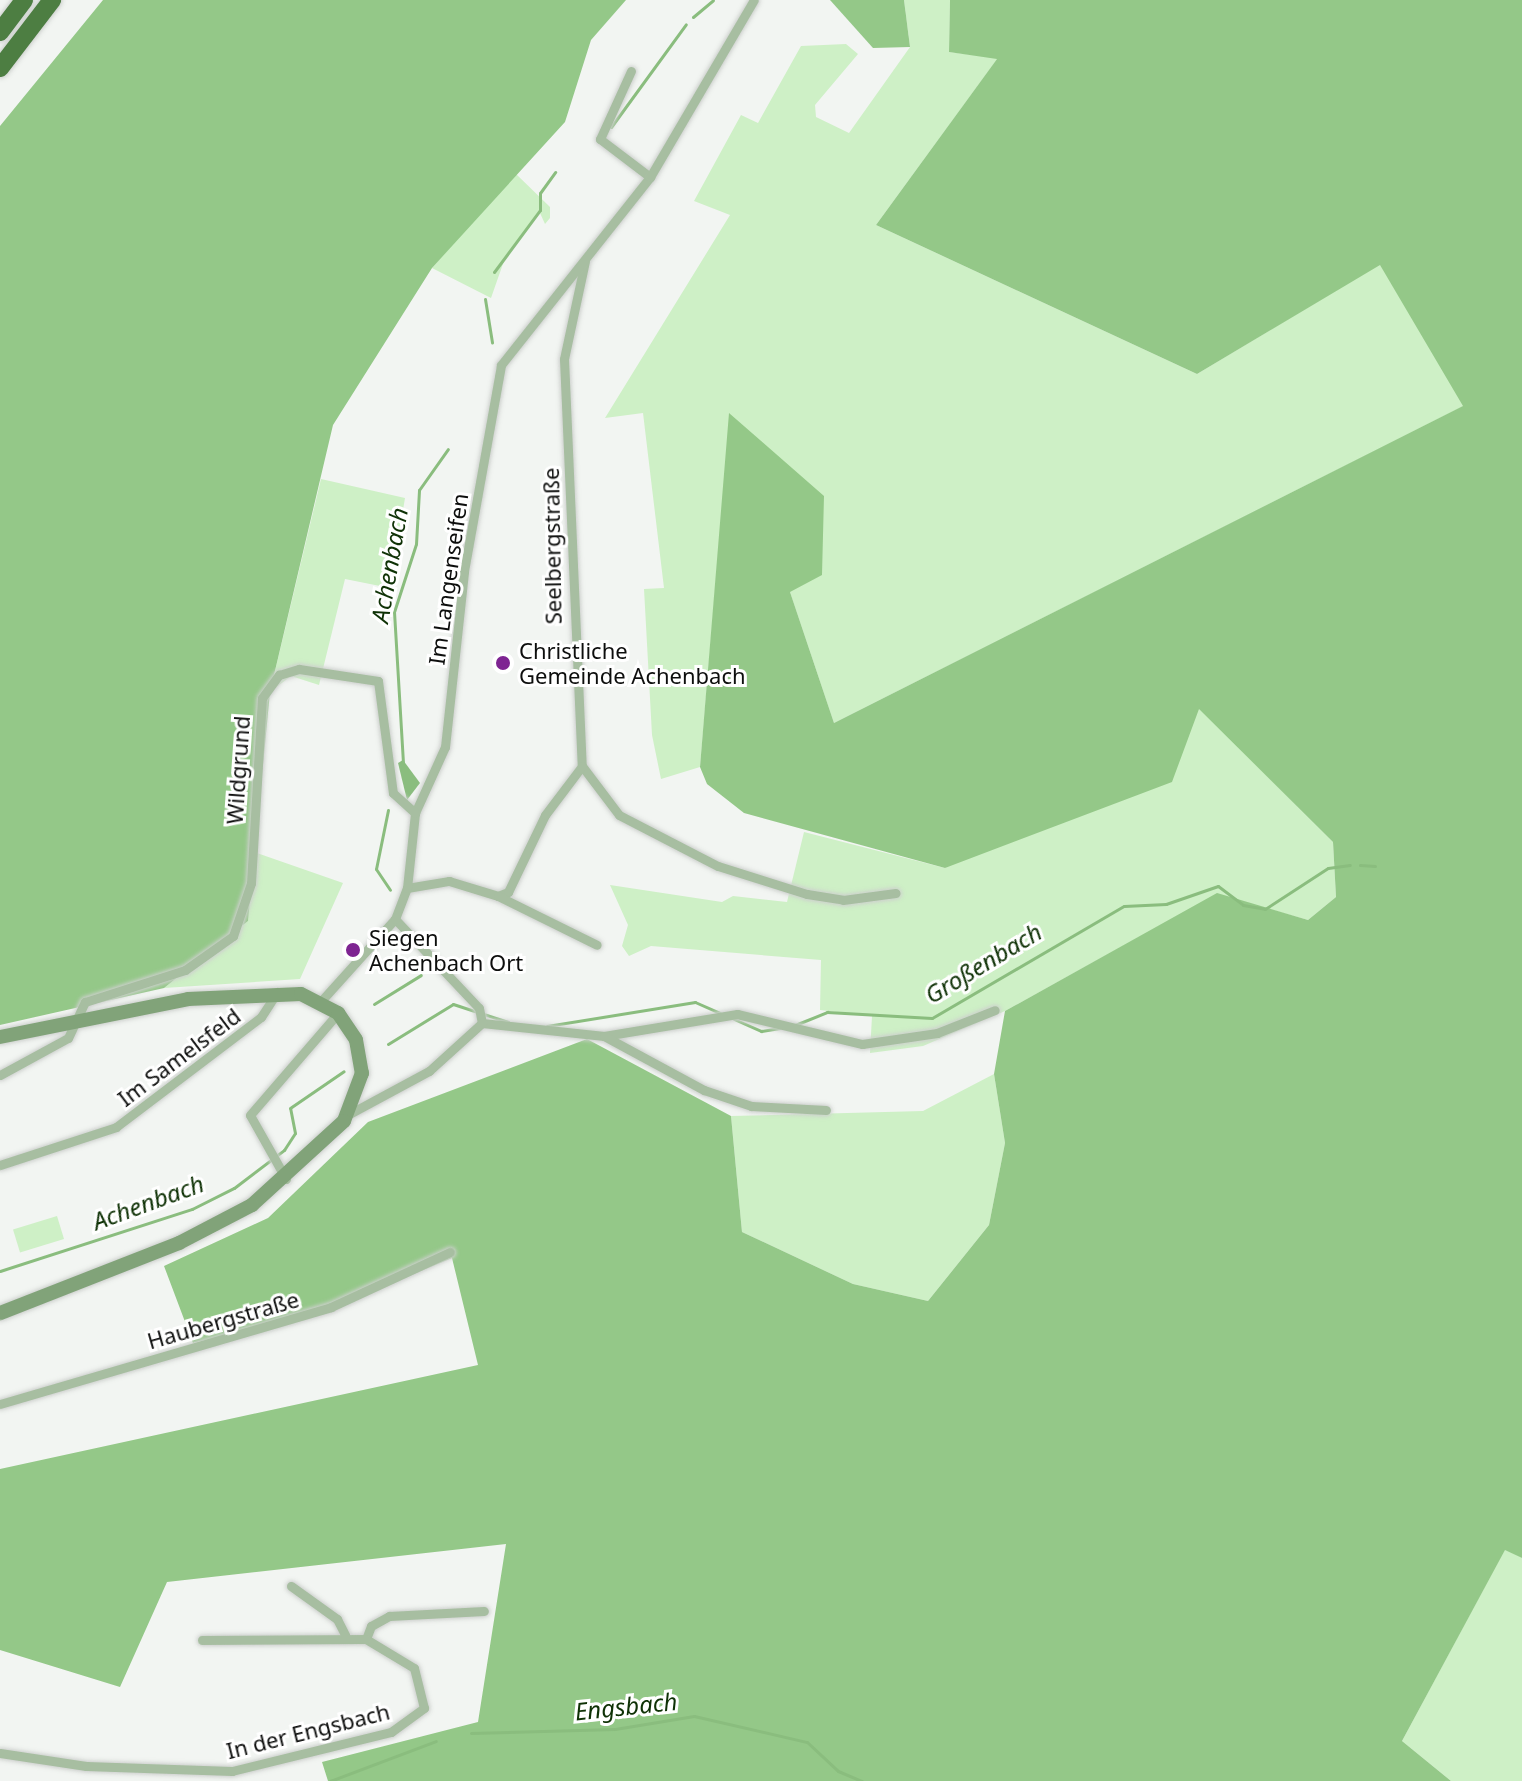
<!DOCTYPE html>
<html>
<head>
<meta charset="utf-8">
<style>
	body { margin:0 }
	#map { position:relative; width:1522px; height:1781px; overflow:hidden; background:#f2f5f2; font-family:"Noto Sans",sans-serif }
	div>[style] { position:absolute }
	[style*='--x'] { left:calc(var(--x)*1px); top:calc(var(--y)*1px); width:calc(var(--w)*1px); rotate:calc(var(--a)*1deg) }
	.green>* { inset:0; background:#cef0c6; transform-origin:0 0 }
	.forest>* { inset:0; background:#94c888 }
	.water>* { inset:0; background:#8abd7e }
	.stream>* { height:3px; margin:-1.5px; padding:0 1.5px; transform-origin:1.5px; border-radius:1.5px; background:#8abd7e }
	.roads { filter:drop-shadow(0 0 2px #cdd0cd) drop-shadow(0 0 2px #cdd0cd) }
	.minor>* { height:9px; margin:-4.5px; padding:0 4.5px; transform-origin:4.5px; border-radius:4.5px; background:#a7bea1 }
	.secondary>* { height:14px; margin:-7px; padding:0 7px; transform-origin:7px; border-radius:7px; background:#81a379 }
	.motorway>* { height:18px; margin:-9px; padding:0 9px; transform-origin:9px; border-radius:9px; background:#4d7e42 }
	.dots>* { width:22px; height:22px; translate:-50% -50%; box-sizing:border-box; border:4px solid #fff; border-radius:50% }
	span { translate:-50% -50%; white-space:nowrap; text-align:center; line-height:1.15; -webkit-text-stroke:6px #fff; paint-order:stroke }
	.street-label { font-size:22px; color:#0d0e0d }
	.poi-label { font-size:22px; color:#0d0e0d }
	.left { translate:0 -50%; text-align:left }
	.water-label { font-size:24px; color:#0f3206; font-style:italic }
</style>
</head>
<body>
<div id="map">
	<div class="green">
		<i style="clip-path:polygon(904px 0,950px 0,949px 52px,998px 58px,876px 225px,1197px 374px,1380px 264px,1464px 406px,834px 723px,730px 414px,700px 767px,661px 779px,652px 735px,644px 589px,664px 588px,643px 413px,605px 418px,730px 215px,694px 201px,741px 115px,758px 123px,801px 46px,846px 44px,858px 54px,815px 105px,816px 117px,849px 133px,910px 47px)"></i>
		<i style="clip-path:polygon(515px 173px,550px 207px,550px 218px,545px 224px,540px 213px,505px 258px,491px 298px,432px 268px)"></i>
		<i style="clip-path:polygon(321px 479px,405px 498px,390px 588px,345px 579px,319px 685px,291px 676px,270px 692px)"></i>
		<i style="clip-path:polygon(1199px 708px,1333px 842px,1336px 897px,1308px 920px,1217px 894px,1005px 1011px,923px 1046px,870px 1053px,872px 1016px,820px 1010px,821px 960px,651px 946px,629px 956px,622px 946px,628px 925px,610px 885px,722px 902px,733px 896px,787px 902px,804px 832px,945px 868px)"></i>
		<i style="clip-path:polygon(254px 852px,343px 883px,300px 979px,164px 988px,248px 921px)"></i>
		<i style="clip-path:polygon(994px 1074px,1005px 1143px,989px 1225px,928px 1301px,853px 1284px,742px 1232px,731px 1116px,923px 1111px)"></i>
		<i style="left:57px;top:1216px;width:24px;height:46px;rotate:73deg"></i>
		<i style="clip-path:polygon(1505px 1549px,1522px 1558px,1522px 1781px,1451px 1781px,1402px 1741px)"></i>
	</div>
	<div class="forest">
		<i style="clip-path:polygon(103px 0,626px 0,591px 40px,565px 122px,432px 268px,333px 425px,270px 692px,248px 921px,164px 988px,0 1025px,0 126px)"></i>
		<i style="clip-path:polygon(830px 0,904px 0,910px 47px,873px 48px)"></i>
		<i style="clip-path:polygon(950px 0,1522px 0,1522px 1558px,1505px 1550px,1402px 1741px,1451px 1781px,328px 1781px,322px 1762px,478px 1722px,506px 1544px,167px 1582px,120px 1687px,0 1650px,0 1469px,478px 1365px,452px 1258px,321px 1313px,193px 1343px,164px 1266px,268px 1218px,368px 1122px,587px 1039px,731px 1116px,742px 1232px,853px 1284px,928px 1301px,989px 1225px,1005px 1143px,994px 1074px,1005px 1011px,1217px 893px,1308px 920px,1336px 897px,1333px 842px,1199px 709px,1172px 782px,945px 868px,744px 813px,707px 784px,700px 767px,729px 413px,824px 496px,822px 575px,790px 592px,834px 723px,1463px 406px,1380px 265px,1197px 374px,876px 225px,997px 59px,949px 52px)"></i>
	</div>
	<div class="water">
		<i style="clip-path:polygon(403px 760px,420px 783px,407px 800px,398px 763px)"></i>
	</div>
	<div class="stream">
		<i style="--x:693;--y:17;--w:26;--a:-40"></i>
		<i style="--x:611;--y:127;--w:127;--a:-53.9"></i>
		<i style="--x:494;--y:272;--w:77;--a:-53.4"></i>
		<i style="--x:540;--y:210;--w:17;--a:-90"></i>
		<i style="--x:540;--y:193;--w:26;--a:-54"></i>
		<i style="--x:485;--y:299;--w:44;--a:80.8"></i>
		<i style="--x:403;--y:763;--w:151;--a:-93.4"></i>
		<i style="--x:394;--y:612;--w:71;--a:-72.1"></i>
		<i style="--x:416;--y:544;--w:54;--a:-86.8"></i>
		<i style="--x:419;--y:490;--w:50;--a:-54.7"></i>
		<i style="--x:388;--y:810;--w:60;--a:101.5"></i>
		<i style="--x:376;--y:869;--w:25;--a:56"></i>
		<i style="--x:1360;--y:865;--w:15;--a:4"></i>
		<i style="--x:374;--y:1004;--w:55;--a:-31.7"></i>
		<i style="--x:734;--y:1019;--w:30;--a:24"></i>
		<i style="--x:761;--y:1031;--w:19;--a:-9"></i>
		<i style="--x:795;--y:1025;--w:35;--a:-22"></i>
		<i style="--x:827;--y:1012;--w:105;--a:3.3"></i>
		<i style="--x:932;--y:1018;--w:222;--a:-30.3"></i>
		<i style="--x:1124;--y:906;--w:42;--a:-2.7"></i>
		<i style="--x:1166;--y:904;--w:55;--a:-19.1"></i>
		<i style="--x:1218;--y:886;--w:31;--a:37"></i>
		<i style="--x:1243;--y:905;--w:22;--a:10"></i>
		<i style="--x:1265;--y:909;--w:75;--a:-33.1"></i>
		<i style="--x:1328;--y:868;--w:22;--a:-8"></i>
		<i style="--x:547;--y:1026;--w:150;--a:-9.2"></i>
		<i style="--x:695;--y:1002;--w:27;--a:24"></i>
		<i style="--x:388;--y:1044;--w:76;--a:-31.6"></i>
		<i style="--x:453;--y:1004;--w:58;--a:18.1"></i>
		<i style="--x:0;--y:1271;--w:202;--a:-17.9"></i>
		<i style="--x:192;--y:1209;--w:47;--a:-26.6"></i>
		<i style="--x:234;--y:1188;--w:63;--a:-37.2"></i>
		<i style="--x:284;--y:1150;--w:20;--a:-57"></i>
		<i style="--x:295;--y:1133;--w:25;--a:-101"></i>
		<i style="--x:290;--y:1108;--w:65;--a:-34.4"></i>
		<i style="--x:471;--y:1733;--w:144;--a:-1.6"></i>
		<i style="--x:615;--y:1729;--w:80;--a:-9.3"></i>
		<i style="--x:694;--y:1716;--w:116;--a:13"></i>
		<i style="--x:807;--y:1742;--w:42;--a:43.1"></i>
		<i style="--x:838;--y:1771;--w:26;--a:23"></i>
		<i style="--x:330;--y:1781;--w:113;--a:-20.7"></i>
	</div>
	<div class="roads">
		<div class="minor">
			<i style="--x:631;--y:71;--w:75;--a:114.5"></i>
			<i style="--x:600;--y:139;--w:63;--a:37.2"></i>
			<i style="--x:585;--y:261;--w:100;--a:102.1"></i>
			<i style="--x:564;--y:359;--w:407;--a:87.5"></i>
			<i style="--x:582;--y:766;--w:61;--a:52.9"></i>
			<i style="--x:619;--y:815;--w:111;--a:27.3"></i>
			<i style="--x:718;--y:866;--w:93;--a:17.5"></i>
			<i style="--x:807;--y:894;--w:36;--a:9"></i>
			<i style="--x:843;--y:900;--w:53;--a:-7.5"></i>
			<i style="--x:407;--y:888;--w:43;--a:-9.5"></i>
			<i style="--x:449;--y:881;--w:51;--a:17"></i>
			<i style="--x:498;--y:896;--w:11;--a:-22"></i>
			<i style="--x:508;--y:892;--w:85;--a:-64.3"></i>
			<i style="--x:545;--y:815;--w:61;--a:-52.9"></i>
			<i style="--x:498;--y:896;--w:110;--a:26.3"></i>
			<i style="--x:395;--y:919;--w:122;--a:46.7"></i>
			<i style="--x:479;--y:1008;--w:15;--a:79"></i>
			<i style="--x:322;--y:1000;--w:109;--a:-48"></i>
			<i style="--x:395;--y:919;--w:33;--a:-69"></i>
			<i style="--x:407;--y:888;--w:75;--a:-83.9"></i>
			<i style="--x:415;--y:813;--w:72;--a:-65.6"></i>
			<i style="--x:445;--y:747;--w:177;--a:-83.8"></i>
			<i style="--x:464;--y:571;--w:209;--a:-79.8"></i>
			<i style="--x:501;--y:365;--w:240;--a:-51.6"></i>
			<i style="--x:650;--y:177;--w:205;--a:-59.6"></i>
			<i style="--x:482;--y:1023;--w:123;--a:6.1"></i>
			<i style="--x:604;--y:1036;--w:135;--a:-9.4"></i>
			<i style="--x:737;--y:1014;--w:129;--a:13.5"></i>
			<i style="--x:862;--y:1044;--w:76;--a:-8.3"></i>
			<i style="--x:937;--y:1033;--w:62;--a:-21.6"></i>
			<i style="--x:604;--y:1036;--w:114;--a:28.4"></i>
			<i style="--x:704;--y:1090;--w:50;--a:18.8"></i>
			<i style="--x:751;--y:1106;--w:75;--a:3.1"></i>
			<i style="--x:0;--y:1075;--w:77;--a:-28.6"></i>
			<i style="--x:68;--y:1038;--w:40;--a:-65"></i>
			<i style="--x:85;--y:1002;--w:105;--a:-17.7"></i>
			<i style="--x:185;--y:970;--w:59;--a:-35.3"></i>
			<i style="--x:233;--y:936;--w:56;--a:-71.2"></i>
			<i style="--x:251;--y:883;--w:185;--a:-86.6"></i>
			<i style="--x:262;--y:698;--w:29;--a:-54"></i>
			<i style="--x:279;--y:675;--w:21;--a:-17"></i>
			<i style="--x:299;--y:669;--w:80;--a:8.6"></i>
			<i style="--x:378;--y:681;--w:113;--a:82.4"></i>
			<i style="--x:393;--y:793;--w:30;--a:42"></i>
			<i style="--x:351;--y:1113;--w:89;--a:-28.3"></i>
			<i style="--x:429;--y:1071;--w:72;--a:-42.2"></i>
			<i style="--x:0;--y:1165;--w:122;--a:-18.1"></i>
			<i style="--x:116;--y:1127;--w:182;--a:-37.2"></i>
			<i style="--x:261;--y:1017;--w:30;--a:-57"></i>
			<i style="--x:286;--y:1179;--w:73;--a:-119.4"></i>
			<i style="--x:250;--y:1115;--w:135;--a:-49.2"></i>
			<i style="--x:0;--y:1404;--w:345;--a:-16.3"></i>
			<i style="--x:331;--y:1307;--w:131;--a:-24.8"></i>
			<i style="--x:291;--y:1586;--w:57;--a:35.7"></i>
			<i style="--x:337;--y:1619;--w:18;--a:63"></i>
			<i style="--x:366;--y:1639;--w:14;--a:-69"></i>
			<i style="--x:371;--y:1626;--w:21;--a:-29"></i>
			<i style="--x:389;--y:1616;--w:95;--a:-3"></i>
			<i style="--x:0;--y:1753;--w:87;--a:8.6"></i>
			<i style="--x:86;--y:1766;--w:146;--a:2"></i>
			<i style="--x:232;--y:1771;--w:164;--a:-13.8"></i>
			<i style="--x:391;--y:1732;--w:41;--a:-36"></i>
			<i style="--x:424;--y:1708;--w:41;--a:-104"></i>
			<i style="--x:414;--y:1668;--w:56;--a:-148.9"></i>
			<i style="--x:366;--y:1639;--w:164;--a:179.7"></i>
		</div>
		<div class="secondary">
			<i style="--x:0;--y:1037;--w:192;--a:-11.4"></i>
			<i style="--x:188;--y:999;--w:113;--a:-2.5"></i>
			<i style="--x:301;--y:994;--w:42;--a:27.2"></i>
			<i style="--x:338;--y:1013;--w:32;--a:56"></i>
			<i style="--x:356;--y:1040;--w:34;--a:80"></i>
			<i style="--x:362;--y:1073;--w:51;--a:110.6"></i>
			<i style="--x:344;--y:1121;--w:125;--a:137.6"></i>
			<i style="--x:252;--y:1205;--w:82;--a:152.5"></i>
			<i style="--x:179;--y:1243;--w:192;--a:158.6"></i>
		</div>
		<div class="motorway">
			<i style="--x:0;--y:32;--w:40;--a:-53"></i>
			<i style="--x:0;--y:68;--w:86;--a:-52.6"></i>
		</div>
	</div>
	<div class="dots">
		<i style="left:503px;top:663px;background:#7e2492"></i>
		<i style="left:353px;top:950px;background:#7e2492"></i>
	</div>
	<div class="street-label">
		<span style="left:552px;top:546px;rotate:-91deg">Seelbergstraße</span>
		<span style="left:448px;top:579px;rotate:-82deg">Im Langenseifen</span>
		<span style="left:238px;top:770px;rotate:-86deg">Wildgrund</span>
		<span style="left:179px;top:1057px;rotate:-37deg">Im Samelsfeld</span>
		<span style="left:223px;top:1320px;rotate:-16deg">Haubergstraße</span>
		<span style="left:308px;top:1731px;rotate:-14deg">In der Engsbach</span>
	</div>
	<div class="poi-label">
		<span class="left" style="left:519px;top:663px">Christliche<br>Gemeinde Achenbach</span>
		<span class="left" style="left:369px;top:950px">Siegen<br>Achenbach Ort</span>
	</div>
	<div class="water-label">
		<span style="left:389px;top:565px;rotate:-80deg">Achenbach</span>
		<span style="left:983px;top:963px;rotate:-31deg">Großenbach</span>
		<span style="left:148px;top:1202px;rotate:-20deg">Achenbach</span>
		<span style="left:626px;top:1706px;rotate:-6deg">Engsbach</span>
	</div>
</div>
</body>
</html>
